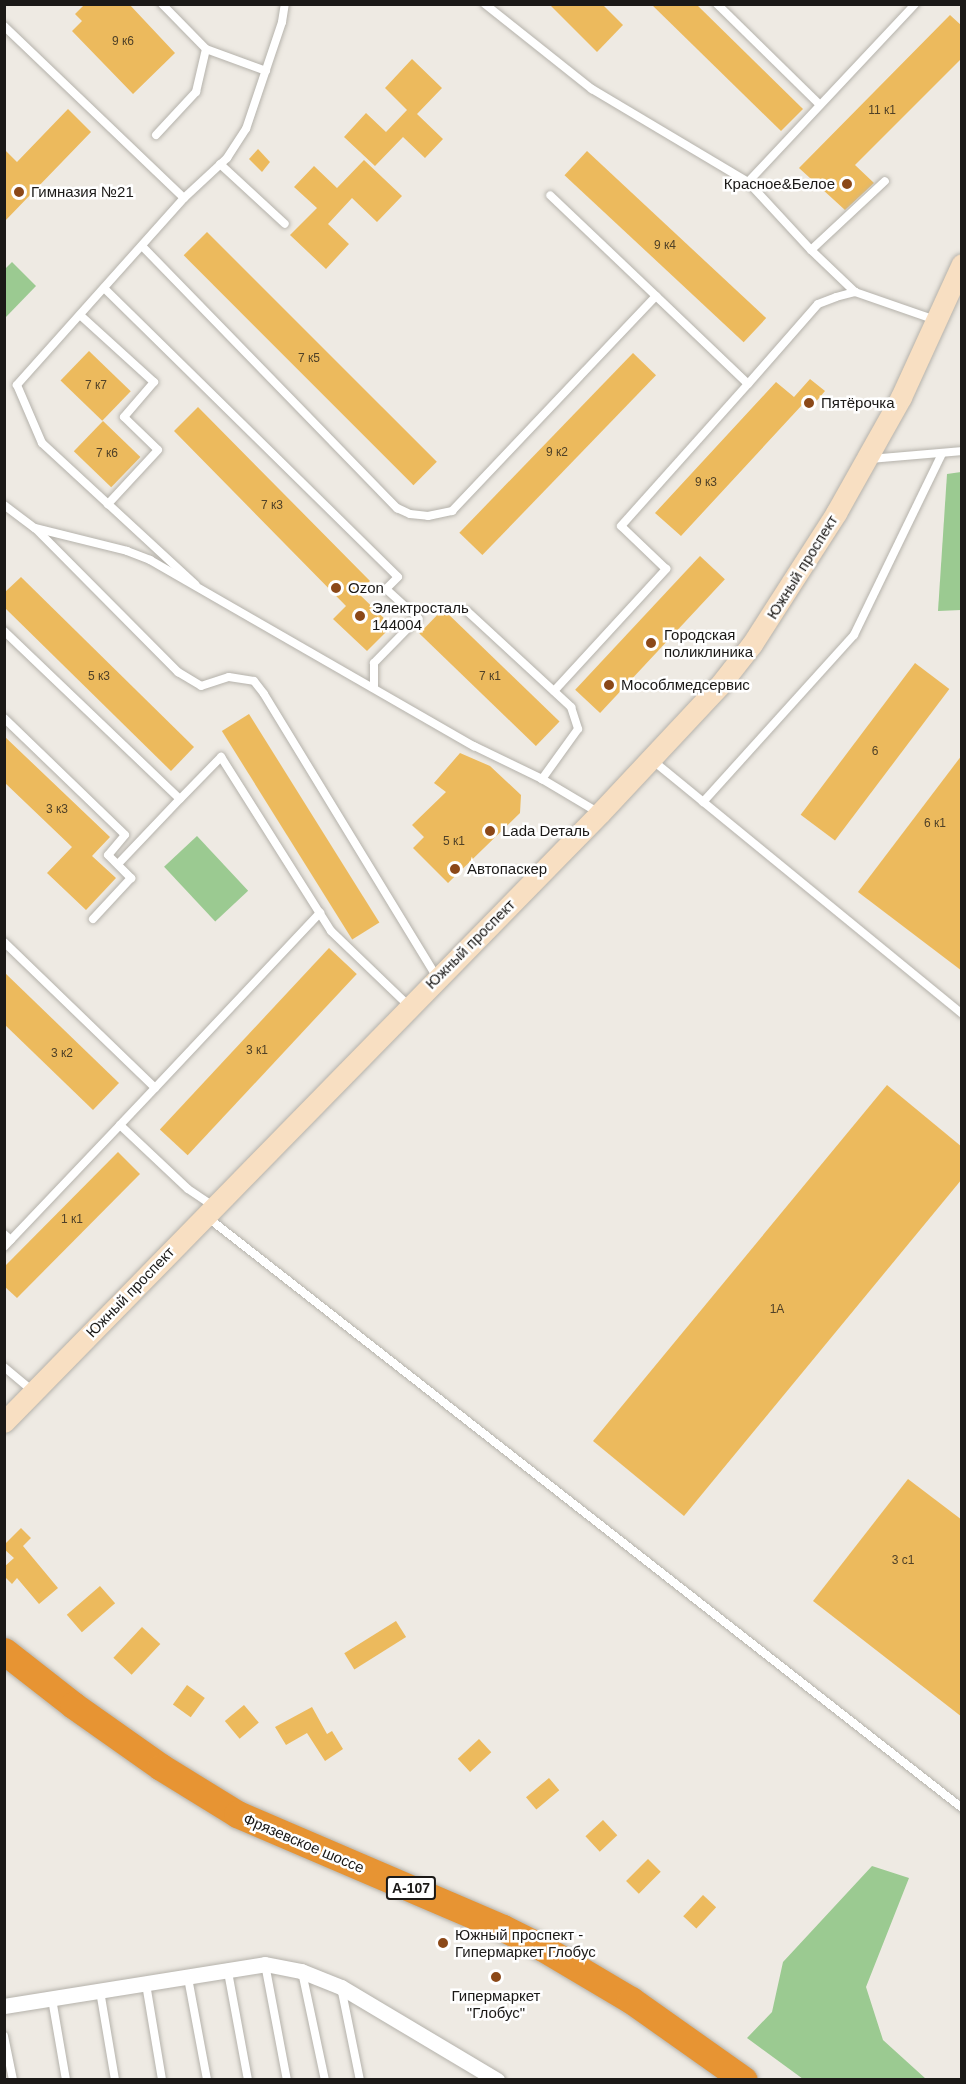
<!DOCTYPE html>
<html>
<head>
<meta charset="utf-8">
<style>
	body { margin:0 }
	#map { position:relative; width:966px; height:2084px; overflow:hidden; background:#eeeae3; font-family:Helvetica,sans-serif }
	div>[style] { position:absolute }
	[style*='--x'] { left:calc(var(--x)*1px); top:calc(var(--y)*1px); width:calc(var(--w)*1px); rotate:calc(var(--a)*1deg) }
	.green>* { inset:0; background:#9bca91; transform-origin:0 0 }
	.building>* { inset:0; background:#ecba5d; transform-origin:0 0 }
	.roads { filter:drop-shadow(0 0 2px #b5b2ab) drop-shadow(0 0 2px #b5b2ab) }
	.lane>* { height:8px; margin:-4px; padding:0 4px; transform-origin:4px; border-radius:4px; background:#fff }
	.street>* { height:15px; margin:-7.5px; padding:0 7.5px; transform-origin:7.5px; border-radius:7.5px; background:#fff }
	.secondary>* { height:21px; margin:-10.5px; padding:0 10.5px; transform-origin:10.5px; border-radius:10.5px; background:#f8dfc2 }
	.highway>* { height:27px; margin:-13.5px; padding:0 13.5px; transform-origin:13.5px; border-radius:13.5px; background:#e79433 }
	.dots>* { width:16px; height:16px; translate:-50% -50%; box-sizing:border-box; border:3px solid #fff; border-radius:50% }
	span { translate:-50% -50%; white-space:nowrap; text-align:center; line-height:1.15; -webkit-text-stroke:5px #fff; paint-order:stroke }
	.number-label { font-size:12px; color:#4f4128 }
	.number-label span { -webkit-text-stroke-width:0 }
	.shield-label span { padding:2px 4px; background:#fff; border:2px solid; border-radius:4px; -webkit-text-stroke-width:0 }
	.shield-label { font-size:14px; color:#1b1917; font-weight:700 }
	.poi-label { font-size:15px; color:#1b1917 }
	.right { translate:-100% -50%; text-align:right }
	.left { translate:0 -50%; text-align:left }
	.street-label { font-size:15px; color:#1b1917 }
	.frame { position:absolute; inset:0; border:6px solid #1b1917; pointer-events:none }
</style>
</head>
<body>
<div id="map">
	<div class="green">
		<i style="clip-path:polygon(12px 262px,36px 286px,5px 318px,5px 269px)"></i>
		<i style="clip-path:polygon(961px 472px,961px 610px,938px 611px,947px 474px)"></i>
		<i style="left:197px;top:836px;width:75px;height:45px;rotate:47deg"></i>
		<i style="clip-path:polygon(872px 1866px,909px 1878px,866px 1987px,883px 2040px,926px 2079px,803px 2079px,747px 2038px,772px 2012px,783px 1962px)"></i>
	</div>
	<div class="building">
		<i style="clip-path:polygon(85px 4px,129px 4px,175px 53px,133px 94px,72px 31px,82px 21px,75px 14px)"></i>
		<i style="clip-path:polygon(549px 4px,602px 4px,623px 25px,597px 52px)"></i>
		<i style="clip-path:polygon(651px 4px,696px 4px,803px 109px,781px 131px)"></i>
		<i style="clip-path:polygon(950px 15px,962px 26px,962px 58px,855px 165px,874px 183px,845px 210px,799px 168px)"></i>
		<i style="clip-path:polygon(412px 59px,442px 88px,417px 114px,443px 139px,425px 158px,403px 137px,375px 166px,344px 137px,366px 113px,386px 132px,407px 110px,385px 88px)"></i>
		<i style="clip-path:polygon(68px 109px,91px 132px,4px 222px,4px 149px,17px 162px)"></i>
		<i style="clip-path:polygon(258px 149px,270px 162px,262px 172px,249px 159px)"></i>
		<i style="left:587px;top:151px;width:245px;height:33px;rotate:43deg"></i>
		<i style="clip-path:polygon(364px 160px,402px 196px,377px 222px,352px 198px,328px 224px,349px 244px,326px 269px,290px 235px,317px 208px,294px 187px,314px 166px,337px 188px)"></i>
		<i style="left:207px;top:232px;width:325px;height:33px;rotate:45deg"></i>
		<i style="left:89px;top:351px;width:58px;height:41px;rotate:44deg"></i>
		<i style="left:633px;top:353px;width:32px;height:250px;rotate:44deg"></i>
		<i style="clip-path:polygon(810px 379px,825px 391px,808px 411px,802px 405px,681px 536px,655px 513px,776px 382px,794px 397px)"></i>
		<i style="clip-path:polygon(198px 407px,370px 581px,358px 593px,392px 626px,367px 651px,333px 619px,346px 606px,174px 431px)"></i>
		<i style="left:103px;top:421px;width:52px;height:42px;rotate:44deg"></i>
		<i style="left:700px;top:556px;width:34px;height:183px;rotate:43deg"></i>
		<i style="clip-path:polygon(21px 577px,194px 747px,171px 771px,4px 607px,4px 593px)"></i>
		<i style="left:443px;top:609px;width:162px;height:34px;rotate:44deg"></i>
		<i style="left:915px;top:663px;width:43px;height:190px;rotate:37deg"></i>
		<i style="left:249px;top:714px;width:246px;height:32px;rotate:58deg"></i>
		<i style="clip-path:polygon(4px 736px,110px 837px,92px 856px,116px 878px,86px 910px,47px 873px,72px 847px,4px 782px)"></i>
		<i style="clip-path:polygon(460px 753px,490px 766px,521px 795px,520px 813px,448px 883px,413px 848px,424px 837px,412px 825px,446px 792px,434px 783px)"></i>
		<i style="clip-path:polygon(962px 755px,962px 971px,858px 892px)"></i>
		<i style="left:329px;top:948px;width:38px;height:248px;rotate:43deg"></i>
		<i style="clip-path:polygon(4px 972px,119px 1083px,93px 1110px,4px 1024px)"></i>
		<i style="clip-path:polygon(887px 1085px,962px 1147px,962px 1179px,684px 1516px,593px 1441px)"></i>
		<i style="clip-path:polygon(118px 1152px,140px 1174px,17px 1298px,4px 1286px,4px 1267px)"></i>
		<i style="clip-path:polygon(908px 1479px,962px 1520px,962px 1717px,813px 1601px)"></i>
		<i style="clip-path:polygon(21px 1528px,31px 1538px,23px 1546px,58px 1588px,39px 1604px,17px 1578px,12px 1584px,4px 1576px,4px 1567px,14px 1558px,4px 1549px,4px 1545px)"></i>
		<i style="left:100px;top:1586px;width:23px;height:44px;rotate:49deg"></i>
		<i style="left:396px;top:1621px;width:19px;height:61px;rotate:58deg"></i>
		<i style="left:142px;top:1627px;width:25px;height:42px;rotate:43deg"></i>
		<i style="left:187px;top:1685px;width:22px;height:24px;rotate:36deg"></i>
		<i style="left:244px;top:1705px;width:23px;height:25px;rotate:50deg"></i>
		<i style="clip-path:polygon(312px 1707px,327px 1734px,332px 1731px,343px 1749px,325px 1761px,307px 1733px,286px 1745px,275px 1727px)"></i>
		<i style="left:479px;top:1739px;width:18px;height:29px;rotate:47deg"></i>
		<i style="left:549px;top:1778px;width:16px;height:30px;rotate:50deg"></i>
		<i style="left:603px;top:1820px;width:21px;height:24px;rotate:47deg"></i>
		<i style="left:648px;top:1859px;width:18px;height:31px;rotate:45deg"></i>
		<i style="left:703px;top:1895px;width:18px;height:29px;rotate:43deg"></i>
	</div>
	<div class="roads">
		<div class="lane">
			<i style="--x:162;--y:4;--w:63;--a:45.6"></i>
			<i style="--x:485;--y:4;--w:137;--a:38.5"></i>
			<i style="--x:592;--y:89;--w:182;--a:30.8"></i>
			<i style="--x:717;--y:4;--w:144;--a:44.4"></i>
			<i style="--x:4;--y:26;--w:249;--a:43.7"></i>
			<i style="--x:184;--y:198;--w:251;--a:131.8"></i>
			<i style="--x:17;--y:385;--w:63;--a:66.7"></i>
			<i style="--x:42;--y:443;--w:209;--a:42.7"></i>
			<i style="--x:156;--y:135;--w:59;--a:-47.1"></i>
			<i style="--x:196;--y:92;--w:44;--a:-76.9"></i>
			<i style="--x:206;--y:49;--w:64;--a:20.1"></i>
			<i style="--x:220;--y:164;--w:88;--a:42.7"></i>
			<i style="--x:184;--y:198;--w:59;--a:-42.9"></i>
			<i style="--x:227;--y:158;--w:35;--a:-57"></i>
			<i style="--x:246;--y:129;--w:113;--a:-71.4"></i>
			<i style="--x:282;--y:22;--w:18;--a:-81"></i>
			<i style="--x:142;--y:246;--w:366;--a:45.8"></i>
			<i style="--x:397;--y:508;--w:14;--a:25"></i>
			<i style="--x:410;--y:514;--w:18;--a:6"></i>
			<i style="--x:428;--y:516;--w:25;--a:-12"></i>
			<i style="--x:452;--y:511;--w:296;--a:-46.5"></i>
			<i style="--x:656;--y:296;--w:146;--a:-136.4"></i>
			<i style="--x:811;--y:250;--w:93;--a:-132.8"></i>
			<i style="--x:748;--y:182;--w:244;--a:-46.8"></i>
			<i style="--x:104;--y:288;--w:412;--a:44.5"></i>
			<i style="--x:398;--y:577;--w:17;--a:135"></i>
			<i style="--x:386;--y:589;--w:43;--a:42.2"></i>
			<i style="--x:418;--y:618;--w:63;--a:134.4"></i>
			<i style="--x:374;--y:663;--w:25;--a:90"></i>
			<i style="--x:855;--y:292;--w:61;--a:-136.3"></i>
			<i style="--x:811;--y:250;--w:101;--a:-43"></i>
			<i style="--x:656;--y:296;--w:127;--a:43.7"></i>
			<i style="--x:748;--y:384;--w:106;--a:-48.8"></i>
			<i style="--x:818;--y:304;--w:19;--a:-21"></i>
			<i style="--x:836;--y:297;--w:20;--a:-15"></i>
			<i style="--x:855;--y:292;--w:83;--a:19.1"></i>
			<i style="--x:80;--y:315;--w:100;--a:42.2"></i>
			<i style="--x:154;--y:382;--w:46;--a:130.6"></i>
			<i style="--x:124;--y:417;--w:47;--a:44.1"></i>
			<i style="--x:158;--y:450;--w:74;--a:132.8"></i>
			<i style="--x:871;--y:459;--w:91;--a:-5"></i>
			<i style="--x:4;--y:505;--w:39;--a:37"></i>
			<i style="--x:35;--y:528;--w:95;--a:14"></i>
			<i style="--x:127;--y:551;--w:25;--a:21"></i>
			<i style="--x:150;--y:560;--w:374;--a:29.9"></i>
			<i style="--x:474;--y:746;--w:76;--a:25.9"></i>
			<i style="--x:542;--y:779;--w:66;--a:30.8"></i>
			<i style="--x:36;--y:529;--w:202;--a:45.2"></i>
			<i style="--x:178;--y:672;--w:27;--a:31"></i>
			<i style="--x:201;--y:686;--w:29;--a:-18"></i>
			<i style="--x:229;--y:677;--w:25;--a:9"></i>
			<i style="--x:254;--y:681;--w:16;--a:52"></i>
			<i style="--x:264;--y:694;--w:330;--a:58.6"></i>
			<i style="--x:467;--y:611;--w:142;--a:42.7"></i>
			<i style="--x:571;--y:707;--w:23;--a:72"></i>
			<i style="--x:578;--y:729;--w:62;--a:125.8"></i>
			<i style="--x:4;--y:631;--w:243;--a:43.7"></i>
			<i style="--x:180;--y:799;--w:59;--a:-45.7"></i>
			<i style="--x:221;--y:757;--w:206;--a:57.7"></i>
			<i style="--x:331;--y:931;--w:108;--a:43.9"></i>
			<i style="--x:554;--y:691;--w:166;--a:-47.4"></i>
			<i style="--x:666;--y:569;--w:62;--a:-136.3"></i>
			<i style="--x:621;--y:526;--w:191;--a:-48.2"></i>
			<i style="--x:4;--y:718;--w:168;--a:44"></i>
			<i style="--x:125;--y:835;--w:26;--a:130"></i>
			<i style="--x:108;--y:855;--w:33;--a:45"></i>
			<i style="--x:131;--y:878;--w:56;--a:132.8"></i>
			<i style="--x:652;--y:760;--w:401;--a:39.3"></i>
			<i style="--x:703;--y:802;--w:225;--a:-47.9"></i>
			<i style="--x:854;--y:635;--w:201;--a:-64.1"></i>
			<i style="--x:118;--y:864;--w:90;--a:-46.4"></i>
			<i style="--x:4;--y:942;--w:210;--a:44"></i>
			<i style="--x:155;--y:1088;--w:51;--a:133.4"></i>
			<i style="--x:120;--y:1125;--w:93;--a:43.3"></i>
			<i style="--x:188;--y:1189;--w:30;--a:34"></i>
			<i style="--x:155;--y:1088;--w:241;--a:-46.7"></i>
			<i style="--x:207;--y:1217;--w:959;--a:38.05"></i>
			<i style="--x:4;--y:1234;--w:9;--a:41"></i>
			<i style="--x:4;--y:1247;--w:168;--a:-46.4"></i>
			<i style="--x:4;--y:1367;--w:38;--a:40"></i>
			<i style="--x:265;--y:1964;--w:118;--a:79.3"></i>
			<i style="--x:228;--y:1972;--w:110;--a:79.5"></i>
			<i style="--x:302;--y:1972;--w:110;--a:78"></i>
			<i style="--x:188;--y:1978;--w:104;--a:79.4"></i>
			<i style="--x:146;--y:1984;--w:97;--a:80.5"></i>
			<i style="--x:341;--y:1987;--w:95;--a:78.5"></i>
			<i style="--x:100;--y:1991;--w:90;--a:80.4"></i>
			<i style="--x:52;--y:1999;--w:82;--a:80.2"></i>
			<i style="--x:4;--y:2036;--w:45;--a:78.4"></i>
		</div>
		<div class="street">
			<i style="--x:4;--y:2006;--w:264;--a:-9.1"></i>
			<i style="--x:265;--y:1964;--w:37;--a:11"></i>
			<i style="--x:301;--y:1971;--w:43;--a:21.8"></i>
			<i style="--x:341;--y:1987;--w:182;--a:30.8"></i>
		</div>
		<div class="secondary">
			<i style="--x:4;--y:1422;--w:852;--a:-45.62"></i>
			<i style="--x:600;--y:813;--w:174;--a:-46.9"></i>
			<i style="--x:719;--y:686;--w:53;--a:-51.8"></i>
			<i style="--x:752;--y:644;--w:156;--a:-57.3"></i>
			<i style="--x:836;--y:513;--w:133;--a:-60.7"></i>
			<i style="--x:901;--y:397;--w:146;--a:-65.4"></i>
		</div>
		<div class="highway">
			<i style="--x:4;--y:1651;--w:88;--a:38"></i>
			<i style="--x:73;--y:1705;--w:108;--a:35.2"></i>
			<i style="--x:161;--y:1767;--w:89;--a:31.7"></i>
			<i style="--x:237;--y:1814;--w:289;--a:23.2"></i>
			<i style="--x:503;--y:1928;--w:45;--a:26.6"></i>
			<i style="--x:543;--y:1948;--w:102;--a:30.6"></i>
			<i style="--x:631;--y:2000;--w:138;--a:35.3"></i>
		</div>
	</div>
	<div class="dots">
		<i style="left:847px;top:184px;background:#8b4818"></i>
		<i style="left:19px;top:192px;background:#8b4818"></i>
		<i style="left:809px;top:403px;background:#8b4818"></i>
		<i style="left:336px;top:588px;background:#8b4818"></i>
		<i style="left:360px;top:616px;background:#8b4818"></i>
		<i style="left:651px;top:643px;background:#8b4818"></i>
		<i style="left:609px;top:685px;background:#8b4818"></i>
		<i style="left:490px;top:831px;background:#8b4818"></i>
		<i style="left:455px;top:869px;background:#8b4818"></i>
		<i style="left:443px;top:1943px;background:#8b4818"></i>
		<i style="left:496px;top:1977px;background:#8b4818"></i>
	</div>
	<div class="number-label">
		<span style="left:123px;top:42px">9 к6</span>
		<span style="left:882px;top:111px">11 к1</span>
		<span style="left:665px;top:246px">9 к4</span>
		<span style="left:309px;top:359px">7 к5</span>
		<span style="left:96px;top:386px">7 к7</span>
		<span style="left:557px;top:453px">9 к2</span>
		<span style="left:107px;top:454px">7 к6</span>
		<span style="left:706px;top:483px">9 к3</span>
		<span style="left:272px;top:506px">7 к3</span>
		<span style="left:99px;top:677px">5 к3</span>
		<span style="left:490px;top:677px">7 к1</span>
		<span style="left:875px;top:752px">6</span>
		<span style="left:57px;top:810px">3 к3</span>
		<span style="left:935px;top:824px">6 к1</span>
		<span style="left:454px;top:842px">5 к1</span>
		<span style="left:257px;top:1051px">3 к1</span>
		<span style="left:62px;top:1054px">3 к2</span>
		<span style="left:72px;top:1220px">1 к1</span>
		<span style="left:777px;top:1310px">1А</span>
		<span style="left:903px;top:1561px">3 с1</span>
	</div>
	<div class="shield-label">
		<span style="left:411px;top:1888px">А-107</span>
	</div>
	<div class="poi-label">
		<span class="right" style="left:835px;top:184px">Красное&amp;Белое</span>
		<span class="left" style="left:31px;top:192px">Гимназия №21</span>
		<span class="left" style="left:821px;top:403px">Пятёрочка</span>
		<span class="left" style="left:348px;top:588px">Ozon</span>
		<span class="left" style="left:372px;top:616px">Электросталь<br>144004</span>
		<span class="left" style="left:664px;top:643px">Городская<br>поликлиника</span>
		<span class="left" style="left:621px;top:685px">Мособлмедсервис</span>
		<span class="left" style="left:502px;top:831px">Lada Dеталь</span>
		<span class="left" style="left:467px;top:869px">Автопаскер</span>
		<span class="left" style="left:455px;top:1943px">Южный проспект -<br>Гипермаркет Глобус</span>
		<span style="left:496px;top:2004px">Гипермаркет<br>"Глобус"</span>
	</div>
	<div class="street-label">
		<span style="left:802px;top:567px;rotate:-58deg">Южный проспект</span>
		<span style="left:470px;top:944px;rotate:-45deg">Южный проспект</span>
		<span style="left:130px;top:1292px;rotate:-46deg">Южный проспект</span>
		<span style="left:304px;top:1843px;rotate:23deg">Фрязевское шоссе</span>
	</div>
	<div class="frame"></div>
</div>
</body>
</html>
